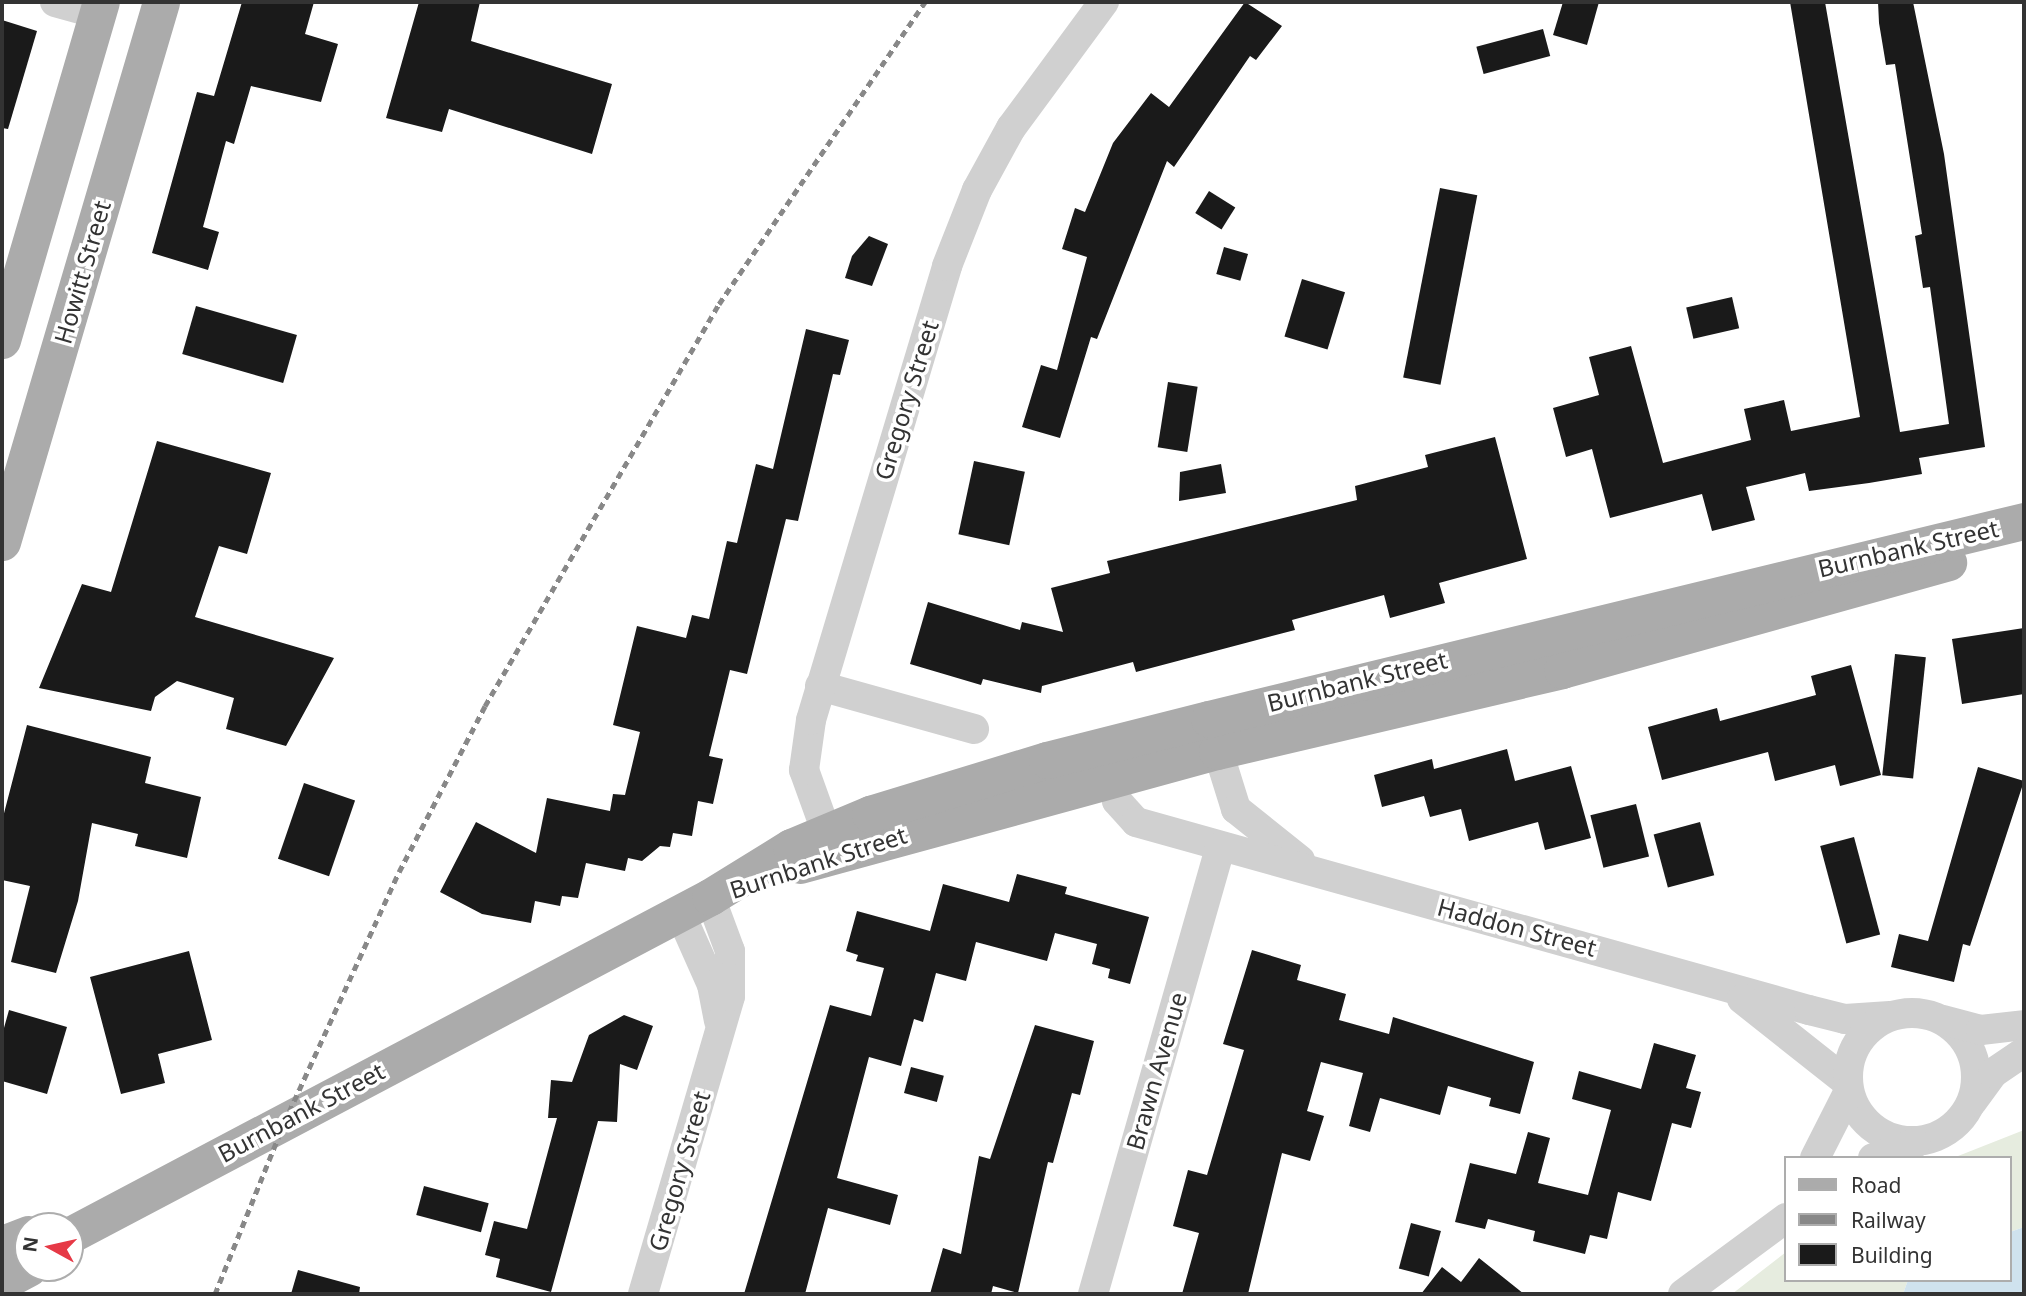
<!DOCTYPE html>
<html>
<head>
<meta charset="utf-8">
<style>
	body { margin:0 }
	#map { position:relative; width:2026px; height:1296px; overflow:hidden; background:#fff; font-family:"Noto Sans",sans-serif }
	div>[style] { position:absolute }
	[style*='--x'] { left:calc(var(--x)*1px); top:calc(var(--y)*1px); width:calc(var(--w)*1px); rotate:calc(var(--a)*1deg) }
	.green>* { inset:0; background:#e6ecdf }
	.water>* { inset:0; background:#cfe2ee }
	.building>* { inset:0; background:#1a1a1a; transform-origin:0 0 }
	.minor>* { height:30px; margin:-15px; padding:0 15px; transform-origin:15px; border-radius:15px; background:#d0d0d0 }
	.minor>.ring { margin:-15px; padding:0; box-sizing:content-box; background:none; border:30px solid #d0d0d0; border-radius:50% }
	.major>* { height:37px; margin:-18.5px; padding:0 18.5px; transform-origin:18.5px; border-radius:18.5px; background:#ababab }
	.rail>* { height:5px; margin-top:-2.5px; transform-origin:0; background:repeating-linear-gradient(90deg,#888 0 7px,transparent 0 12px) }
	span { translate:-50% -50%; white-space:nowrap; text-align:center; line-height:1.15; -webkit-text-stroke:7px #fff; paint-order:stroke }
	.street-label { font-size:24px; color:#333 }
	.frame { position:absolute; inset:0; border:4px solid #333; pointer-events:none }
	.legend { position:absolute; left:1784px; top:1156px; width:228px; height:126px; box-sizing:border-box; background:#fff; border:2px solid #adadad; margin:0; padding:9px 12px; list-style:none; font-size:21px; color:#333 }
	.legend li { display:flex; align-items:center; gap:14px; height:35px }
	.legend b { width:35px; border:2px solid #adadad }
	.north { position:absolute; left:14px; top:1212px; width:70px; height:70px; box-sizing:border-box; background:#fff; border:2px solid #adadad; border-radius:50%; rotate:278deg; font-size:19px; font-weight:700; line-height:28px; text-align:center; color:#333 }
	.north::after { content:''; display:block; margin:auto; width:24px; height:32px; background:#e63946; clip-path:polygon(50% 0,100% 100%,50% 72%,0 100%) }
</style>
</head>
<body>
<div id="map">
	<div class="green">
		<i style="clip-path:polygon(2024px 1130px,2024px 1227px,2010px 1232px,2010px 1158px,1953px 1158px)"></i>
		<i style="clip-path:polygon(1786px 1252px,1786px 1280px,1908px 1280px,1903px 1294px,1732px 1294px)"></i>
	</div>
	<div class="water">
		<i style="clip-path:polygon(2024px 1227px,2024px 1294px,1903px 1294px,1908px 1280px,2010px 1280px,2010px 1232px)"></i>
	</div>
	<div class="building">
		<i style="clip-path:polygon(242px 2px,314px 2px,305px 34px,338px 44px,321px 102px,251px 86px,234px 144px,226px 141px,203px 227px,219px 232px,208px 270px,152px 253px,197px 92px,214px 96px)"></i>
		<i style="clip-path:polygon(419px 2px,480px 2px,471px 41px,612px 84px,592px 154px,449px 109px,442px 132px,386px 118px)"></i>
		<i style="clip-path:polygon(1245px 2px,1282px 26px,1256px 60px,1250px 56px,1174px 167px,1167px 161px,1097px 339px,1091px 337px,1060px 438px,1022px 427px,1041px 365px,1057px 370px,1087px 257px,1062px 249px,1075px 208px,1085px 212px,1113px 143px,1151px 93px,1169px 107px)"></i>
		<i style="clip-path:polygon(1563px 2px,1599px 2px,1587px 45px,1553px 35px)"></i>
		<i style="clip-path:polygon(1790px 2px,1825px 2px,1900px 432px,1949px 424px,1930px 287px,1923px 288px,1915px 236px,1922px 234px,1895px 64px,1886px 65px,1879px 23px,1878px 2px,1913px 2px,1944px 154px,1985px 447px,1919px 458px,1922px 474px,1869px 483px,1809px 491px,1805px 473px,1746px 487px,1755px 520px,1712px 531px,1702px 494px,1610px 518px,1592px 449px,1566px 457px,1553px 408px,1599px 395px,1589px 357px,1631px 346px,1663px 463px,1751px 440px,1744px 409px,1784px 400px,1791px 431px,1860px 417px)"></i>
		<i style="clip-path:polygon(2px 20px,37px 31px,8px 129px,2px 128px)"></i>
		<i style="left:1543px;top:29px;width:28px;height:69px;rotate:75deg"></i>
		<i style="left:1440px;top:188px;width:38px;height:193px;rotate:11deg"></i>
		<i style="left:1209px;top:191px;width:31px;height:26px;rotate:32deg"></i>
		<i style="clip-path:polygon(869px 236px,888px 244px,872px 286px,845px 278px,852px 256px)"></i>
		<i style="left:1224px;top:247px;width:25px;height:28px;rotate:16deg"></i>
		<i style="left:1302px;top:279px;width:45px;height:60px;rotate:17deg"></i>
		<i style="left:1732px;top:297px;width:32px;height:47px;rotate:77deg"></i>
		<i style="left:196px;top:306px;width:105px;height:50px;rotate:16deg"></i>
		<i style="clip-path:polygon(806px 329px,849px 340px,840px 375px,833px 374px,798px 521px,786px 519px,747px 674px,730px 670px,709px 756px,723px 759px,713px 804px,698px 801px,692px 836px,673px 833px,670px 847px,660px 846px,642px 861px,628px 858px,625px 871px,586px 863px,578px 898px,562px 896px,560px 906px,535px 901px,531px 923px,482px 914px,440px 892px,476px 822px,536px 853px,547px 798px,610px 811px,613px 794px,625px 795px,640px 732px,613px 725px,637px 626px,686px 638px,692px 615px,709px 619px,727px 541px,737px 543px,756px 464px,773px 469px)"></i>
		<i style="left:1168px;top:382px;width:30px;height:66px;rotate:9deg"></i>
		<i style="clip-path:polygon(1495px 437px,1527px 559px,1439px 583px,1445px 603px,1390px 618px,1384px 595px,1292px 620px,1295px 630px,1136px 672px,1133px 662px,1042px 686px,1041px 693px,983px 679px,981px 685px,910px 664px,928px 602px,1020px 630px,1022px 622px,1063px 632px,1051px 588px,1110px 573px,1107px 561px,1357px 500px,1355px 486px,1428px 467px,1425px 455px)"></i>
		<i style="clip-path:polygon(157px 441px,271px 473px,247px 554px,219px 546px,195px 617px,334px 658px,286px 746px,226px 729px,234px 698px,177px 681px,155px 697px,151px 711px,39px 688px,82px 584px,111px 592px)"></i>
		<i style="left:974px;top:461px;width:52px;height:75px;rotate:12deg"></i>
		<i style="clip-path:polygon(1221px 464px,1226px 493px,1179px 501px,1180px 472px)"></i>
		<i style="clip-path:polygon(2024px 628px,2024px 694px,1962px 704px,1952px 639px)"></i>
		<i style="left:1895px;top:654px;width:31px;height:122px;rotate:6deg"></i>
		<i style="clip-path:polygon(1851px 665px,1881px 775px,1840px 786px,1835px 765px,1775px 781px,1768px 752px,1662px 780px,1648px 727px,1717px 708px,1720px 721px,1816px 695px,1811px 676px)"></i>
		<i style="clip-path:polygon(27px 725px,151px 757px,145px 783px,201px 797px,187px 858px,135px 846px,138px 834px,92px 823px,78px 901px,56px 973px,11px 962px,30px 886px,2px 880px,2px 821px)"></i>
		<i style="clip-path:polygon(1507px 749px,1515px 781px,1571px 766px,1591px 838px,1545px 850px,1538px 822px,1469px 841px,1461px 809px,1430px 817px,1424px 796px,1382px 807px,1374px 775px,1432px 759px,1434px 769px)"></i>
		<i style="clip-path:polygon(1978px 767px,2024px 781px,1970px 946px,1963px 944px,1954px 982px,1891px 967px,1899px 934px,1928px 941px)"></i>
		<i style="left:304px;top:783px;width:54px;height:80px;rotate:19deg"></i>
		<i style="left:1636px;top:804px;width:54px;height:47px;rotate:76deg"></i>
		<i style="left:1700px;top:822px;width:55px;height:48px;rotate:75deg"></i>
		<i style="left:1854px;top:837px;width:101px;height:35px;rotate:75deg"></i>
		<i style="clip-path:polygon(1017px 874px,1067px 887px,1065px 894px,1149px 917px,1130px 984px,1108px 978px,1110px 969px,1092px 964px,1097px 944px,1055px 933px,1047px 961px,976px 942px,966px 981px,936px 973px,923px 1022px,914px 1019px,901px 1066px,869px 1057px,837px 1178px,898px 1195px,890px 1225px,828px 1208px,805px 1294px,744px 1294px,830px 1005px,871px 1016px,884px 968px,856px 961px,858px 955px,846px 951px,857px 911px,930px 931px,943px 884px,1009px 902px)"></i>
		<i style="clip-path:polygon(1252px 950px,1301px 965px,1297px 980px,1346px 994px,1339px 1020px,1389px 1034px,1393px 1017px,1534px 1062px,1520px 1114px,1489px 1106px,1491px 1098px,1448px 1086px,1440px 1115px,1380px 1098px,1370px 1132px,1349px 1126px,1363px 1073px,1321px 1062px,1307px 1111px,1324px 1116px,1310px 1161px,1282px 1153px,1248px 1294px,1182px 1294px,1199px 1233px,1173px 1226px,1188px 1170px,1207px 1175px,1244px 1050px,1223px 1044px)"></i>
		<i style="clip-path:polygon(189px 951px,212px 1040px,158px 1054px,165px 1083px,121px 1094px,90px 977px)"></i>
		<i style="clip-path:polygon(9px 1010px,67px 1027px,47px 1094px,2px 1081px,2px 1035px)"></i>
		<i style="clip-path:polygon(624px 1015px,653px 1026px,637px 1070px,620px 1064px,617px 1122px,598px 1121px,551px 1292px,496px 1277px,500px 1259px,485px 1255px,494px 1221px,527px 1229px,557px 1118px,548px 1118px,551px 1080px,572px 1082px,589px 1035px)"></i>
		<i style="clip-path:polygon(1035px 1025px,1094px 1041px,1080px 1095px,1072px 1093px,1053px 1163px,1048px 1162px,1018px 1293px,993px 1286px,991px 1294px,930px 1294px,943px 1248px,961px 1254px,979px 1156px,990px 1159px)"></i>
		<i style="clip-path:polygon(1654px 1043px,1696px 1055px,1686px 1088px,1701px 1092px,1691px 1128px,1672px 1123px,1651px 1201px,1618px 1192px,1607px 1239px,1590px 1235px,1585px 1254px,1533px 1241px,1535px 1231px,1488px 1219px,1485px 1229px,1455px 1222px,1470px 1163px,1516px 1174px,1528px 1132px,1550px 1138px,1538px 1183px,1588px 1195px,1611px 1110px,1572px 1099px,1579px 1071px,1641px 1089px)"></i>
		<i style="left:911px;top:1067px;width:34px;height:27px;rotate:15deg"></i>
		<i style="left:424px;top:1186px;width:67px;height:30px;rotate:15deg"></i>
		<i style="left:1411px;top:1223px;width:31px;height:47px;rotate:15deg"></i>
		<i style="clip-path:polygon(1479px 1258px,1524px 1294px,1421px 1294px,1442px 1267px,1461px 1282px)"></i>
		<i style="clip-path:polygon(298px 1270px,360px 1287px,359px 1294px,291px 1294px)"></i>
	</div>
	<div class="minor">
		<i style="--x:55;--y:2;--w:45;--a:15.6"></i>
		<i style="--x:820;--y:686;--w:160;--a:15.6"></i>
		<i style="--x:1212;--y:732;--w:81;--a:72.7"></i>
		<i style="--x:1236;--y:809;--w:82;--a:38.6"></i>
		<i style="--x:1118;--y:758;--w:21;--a:104"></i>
		<i style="--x:1113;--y:778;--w:23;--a:80"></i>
		<i style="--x:1117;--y:801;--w:28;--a:48"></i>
		<i style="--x:1136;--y:822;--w:699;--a:15.61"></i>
		<i style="--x:1809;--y:1010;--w:37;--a:14"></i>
		<i style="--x:1845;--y:1019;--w:45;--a:-3.8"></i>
		<i style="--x:826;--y:831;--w:65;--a:-109.8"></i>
		<i style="--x:804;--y:770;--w:50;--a:-82"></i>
		<i style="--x:811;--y:720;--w:474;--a:-73.3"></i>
		<i style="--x:947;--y:266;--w:82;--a:-68.5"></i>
		<i style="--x:977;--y:190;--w:71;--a:-61.3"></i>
		<i style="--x:1011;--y:128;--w:157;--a:-53.6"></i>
		<i style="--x:680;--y:913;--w:79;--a:66"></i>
		<i style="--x:712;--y:985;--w:36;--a:79"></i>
		<i style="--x:1742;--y:999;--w:135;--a:38.4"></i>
		<i class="ring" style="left:1848px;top:1013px;width:98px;height:98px"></i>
		<i style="--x:1943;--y:1020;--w:39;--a:15"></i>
		<i style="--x:1981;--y:1030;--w:43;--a:-6.6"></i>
		<i style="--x:1972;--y:1102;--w:36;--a:-54"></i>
		<i style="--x:1993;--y:1073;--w:37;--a:-34"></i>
		<i style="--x:1815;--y:1158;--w:75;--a:-63.1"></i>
		<i style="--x:1873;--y:1158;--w:45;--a:-19.7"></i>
		<i style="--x:643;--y:1294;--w:310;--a:-73.7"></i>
		<i style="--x:730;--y:996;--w:45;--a:-90"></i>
		<i style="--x:730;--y:951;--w:58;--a:-110.3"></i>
		<i style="--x:1093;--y:1294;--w:465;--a:-74.1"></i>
		<i style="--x:1683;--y:1294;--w:128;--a:-36.4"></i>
	</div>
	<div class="major">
		<i style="--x:2;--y:340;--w:352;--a:-73.7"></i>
		<i style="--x:2;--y:542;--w:563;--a:-73.59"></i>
		<i style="--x:800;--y:865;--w:432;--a:-15.3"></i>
		<i style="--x:1217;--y:751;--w:354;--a:-13.2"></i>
		<i style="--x:1562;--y:670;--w:401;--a:-15.6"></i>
		<i style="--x:70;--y:1235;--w:724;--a:-27.84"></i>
		<i style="--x:710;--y:897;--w:95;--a:-31.7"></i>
		<i style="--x:791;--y:847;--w:86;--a:-22.7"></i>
		<i style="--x:870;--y:814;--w:185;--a:-17"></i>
		<i style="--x:1047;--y:760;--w:167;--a:-14.2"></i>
		<i style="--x:1209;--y:719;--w:839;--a:-13.66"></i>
		<i style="--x:2;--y:1244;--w:28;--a:-21"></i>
		<i style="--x:2;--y:1282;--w:30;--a:-28"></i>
	</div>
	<div class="rail">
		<i style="--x:215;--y:1294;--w:184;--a:-68"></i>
		<i style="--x:284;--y:1123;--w:276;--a:-65.4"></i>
		<i style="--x:399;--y:872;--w:187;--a:-62.6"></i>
		<i style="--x:485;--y:706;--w:465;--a:-59.8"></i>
		<i style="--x:719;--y:304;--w:366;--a:-55.7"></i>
	</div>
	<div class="street-label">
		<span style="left:82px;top:272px;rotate:-74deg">Howitt Street</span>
		<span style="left:906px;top:400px;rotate:-73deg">Gregory Street</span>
		<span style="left:1908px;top:548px;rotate:-13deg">Burnbank Street</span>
		<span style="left:1357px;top:681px;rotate:-14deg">Burnbank Street</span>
		<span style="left:818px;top:862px;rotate:-18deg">Burnbank Street</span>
		<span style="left:1517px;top:927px;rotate:15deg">Haddon Street</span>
		<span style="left:1156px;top:1071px;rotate:-74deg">Brawn Avenue</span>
		<span style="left:301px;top:1112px;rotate:-28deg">Burnbank Street</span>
		<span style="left:679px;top:1171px;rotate:-74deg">Gregory Street</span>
	</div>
	<div class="frame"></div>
	<ul class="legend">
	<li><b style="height:9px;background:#ababab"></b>Road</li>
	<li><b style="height:9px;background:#888"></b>Railway</li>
	<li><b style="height:19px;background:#1a1a1a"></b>Building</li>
	</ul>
	<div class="north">N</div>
</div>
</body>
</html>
